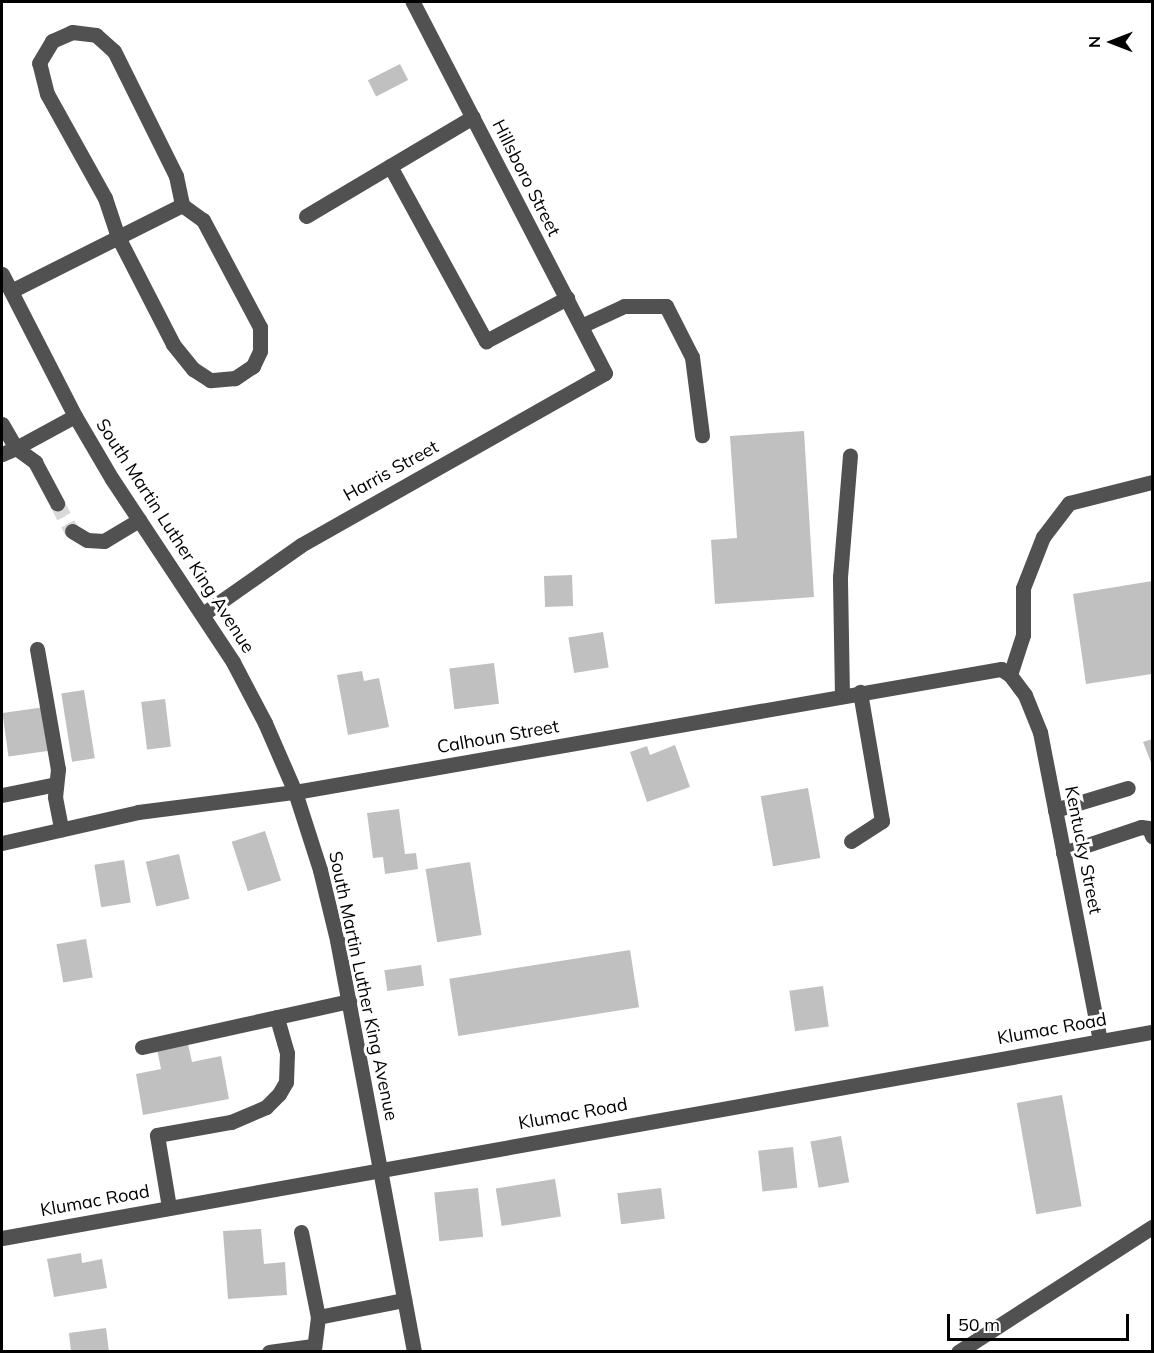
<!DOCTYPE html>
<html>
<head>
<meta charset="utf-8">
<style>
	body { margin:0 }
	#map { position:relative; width:1154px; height:1353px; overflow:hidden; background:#fff; font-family:Mulish,sans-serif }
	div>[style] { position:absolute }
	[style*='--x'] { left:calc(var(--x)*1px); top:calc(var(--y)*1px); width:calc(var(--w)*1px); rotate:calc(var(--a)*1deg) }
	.building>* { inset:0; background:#c0c0c0; transform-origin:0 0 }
	.minor-tunnel>* { height:15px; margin-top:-7.5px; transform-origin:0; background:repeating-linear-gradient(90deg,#d9d9d9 0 15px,transparent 0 23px) }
	.minor>* { height:15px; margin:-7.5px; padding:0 7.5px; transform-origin:7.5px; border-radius:7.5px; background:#515151 }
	span { translate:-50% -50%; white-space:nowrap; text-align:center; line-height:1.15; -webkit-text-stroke:6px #fff; paint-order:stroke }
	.street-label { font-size:18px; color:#000 }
	.frame { position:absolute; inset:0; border:3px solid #000; pointer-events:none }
	.north { position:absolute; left:1082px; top:12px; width:60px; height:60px; -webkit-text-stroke:4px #fff; paint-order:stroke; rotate:270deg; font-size:16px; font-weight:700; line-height:24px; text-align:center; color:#000 }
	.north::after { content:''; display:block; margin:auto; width:21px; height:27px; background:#000; clip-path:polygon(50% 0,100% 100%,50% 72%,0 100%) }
	.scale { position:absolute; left:947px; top:1314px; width:182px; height:27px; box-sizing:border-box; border:3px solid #000; border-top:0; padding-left:8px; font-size:18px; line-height:21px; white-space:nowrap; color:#000; -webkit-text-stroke:4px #fff; paint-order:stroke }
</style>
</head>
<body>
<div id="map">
	<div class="building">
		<i style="left:400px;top:64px;width:18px;height:36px;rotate:63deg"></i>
		<i style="clip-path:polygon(804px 431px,814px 597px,715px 604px,711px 540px,737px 538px,730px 436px)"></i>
		<i style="left:572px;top:575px;width:31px;height:28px;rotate:88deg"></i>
		<i style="clip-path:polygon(1152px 581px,1152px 674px,1086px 684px,1073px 594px)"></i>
		<i style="left:603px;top:632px;width:36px;height:35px;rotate:81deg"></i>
		<i style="left:494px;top:663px;width:41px;height:45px;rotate:83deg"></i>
		<i style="clip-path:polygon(362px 671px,364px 681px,379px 678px,389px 727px,348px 735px,337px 675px)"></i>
		<i style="left:84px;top:690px;width:69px;height:23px;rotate:81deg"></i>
		<i style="left:165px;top:699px;width:48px;height:24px;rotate:83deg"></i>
		<i style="left:45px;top:707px;width:44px;height:43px;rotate:82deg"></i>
		<i style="clip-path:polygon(1152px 739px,1152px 765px,1143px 742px)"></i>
		<i style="clip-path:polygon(675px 745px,690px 787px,647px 802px,630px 752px,647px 746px,650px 755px)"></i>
		<i style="left:808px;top:788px;width:71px;height:48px;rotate:80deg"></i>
		<i style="clip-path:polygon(399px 809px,405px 854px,416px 853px,418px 869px,385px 874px,383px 857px,373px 858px,367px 813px)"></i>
		<i style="left:265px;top:831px;width:52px;height:35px;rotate:72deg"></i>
		<i style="left:179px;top:854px;width:46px;height:34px;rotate:77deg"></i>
		<i style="left:124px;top:860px;width:43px;height:30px;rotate:81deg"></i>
		<i style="left:470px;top:862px;width:74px;height:45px;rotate:81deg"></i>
		<i style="left:86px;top:939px;width:39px;height:30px;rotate:80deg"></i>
		<i style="left:630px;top:950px;width:58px;height:183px;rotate:81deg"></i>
		<i style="left:421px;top:965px;width:21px;height:37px;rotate:82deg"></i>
		<i style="left:823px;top:986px;width:41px;height:34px;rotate:82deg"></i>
		<i style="clip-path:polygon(188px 1044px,192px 1062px,221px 1056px,229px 1099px,143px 1115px,136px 1074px,161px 1069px,157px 1049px)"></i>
		<i style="left:1062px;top:1095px;width:113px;height:46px;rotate:80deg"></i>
		<i style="left:841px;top:1136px;width:47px;height:31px;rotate:80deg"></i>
		<i style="left:793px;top:1147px;width:41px;height:35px;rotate:84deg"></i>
		<i style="left:555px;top:1179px;width:38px;height:60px;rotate:81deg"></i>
		<i style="left:478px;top:1188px;width:49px;height:44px;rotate:84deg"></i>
		<i style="left:661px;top:1188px;width:31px;height:44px;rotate:83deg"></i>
		<i style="clip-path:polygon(261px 1229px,264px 1264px,285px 1262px,287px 1295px,228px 1299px,223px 1231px)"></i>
		<i style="clip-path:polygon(81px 1253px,82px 1263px,102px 1259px,107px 1288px,54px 1297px,47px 1259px)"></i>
		<i style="clip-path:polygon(106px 1328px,109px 1352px,71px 1352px,69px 1333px)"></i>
	</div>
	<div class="minor-tunnel">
		<i style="--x:57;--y:503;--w:32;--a:62"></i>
	</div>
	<div class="minor">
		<i style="--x:72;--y:32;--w:24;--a:7"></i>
		<i style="--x:96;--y:35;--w:24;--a:42"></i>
		<i style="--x:114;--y:51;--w:140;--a:63.6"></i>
		<i style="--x:176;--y:176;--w:30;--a:78"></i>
		<i style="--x:182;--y:205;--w:26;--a:36"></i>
		<i style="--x:203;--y:220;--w:121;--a:62"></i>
		<i style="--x:260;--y:327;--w:24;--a:90"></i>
		<i style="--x:260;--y:351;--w:17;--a:115"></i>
		<i style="--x:253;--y:366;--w:22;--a:146"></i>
		<i style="--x:235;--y:378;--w:25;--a:175"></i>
		<i style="--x:210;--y:380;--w:20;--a:-147"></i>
		<i style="--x:193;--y:369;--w:32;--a:-129"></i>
		<i style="--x:173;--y:344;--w:120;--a:-117.2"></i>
		<i style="--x:118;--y:237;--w:41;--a:-108.4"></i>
		<i style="--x:105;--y:198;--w:119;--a:-119.1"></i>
		<i style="--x:47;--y:94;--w:32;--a:-104"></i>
		<i style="--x:39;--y:63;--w:26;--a:-59"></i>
		<i style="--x:52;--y:41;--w:22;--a:-24"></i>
		<i style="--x:390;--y:166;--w:200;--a:61.3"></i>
		<i style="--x:486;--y:341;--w:92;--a:-28"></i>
		<i style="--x:306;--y:216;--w:194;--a:-30.7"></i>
		<i style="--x:2;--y:274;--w:160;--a:62.8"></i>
		<i style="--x:75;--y:416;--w:73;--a:59.6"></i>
		<i style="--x:112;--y:479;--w:219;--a:56.5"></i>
		<i style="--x:233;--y:662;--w:69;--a:62.3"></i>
		<i style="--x:265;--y:723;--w:75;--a:66.5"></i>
		<i style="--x:295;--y:792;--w:82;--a:72.2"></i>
		<i style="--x:320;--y:870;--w:72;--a:76.3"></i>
		<i style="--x:337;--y:940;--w:419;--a:79.4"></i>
		<i style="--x:11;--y:291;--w:191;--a:-26.7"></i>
		<i style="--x:581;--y:326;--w:47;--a:-24.9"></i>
		<i style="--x:624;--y:306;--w:42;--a:0"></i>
		<i style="--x:666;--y:306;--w:57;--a:63"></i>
		<i style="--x:692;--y:357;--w:79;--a:82.7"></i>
		<i style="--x:2;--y:424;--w:28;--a:60"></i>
		<i style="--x:16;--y:448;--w:67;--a:-28.5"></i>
		<i style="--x:2;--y:454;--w:15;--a:-23"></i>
		<i style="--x:16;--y:448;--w:24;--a:36"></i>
		<i style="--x:35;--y:462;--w:47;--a:61.8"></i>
		<i style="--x:72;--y:531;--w:17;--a:31"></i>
		<i style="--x:87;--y:540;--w:17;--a:3"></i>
		<i style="--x:104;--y:541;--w:41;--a:-31"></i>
		<i style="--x:203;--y:614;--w:120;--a:-35.1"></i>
		<i style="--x:301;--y:545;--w:349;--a:-29.5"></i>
		<i style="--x:605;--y:373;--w:418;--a:-117.4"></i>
		<i style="--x:37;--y:649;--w:122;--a:80.1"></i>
		<i style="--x:58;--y:769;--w:28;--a:96"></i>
		<i style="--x:55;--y:797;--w:33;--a:79"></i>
		<i style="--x:1010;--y:675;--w:42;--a:-72"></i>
		<i style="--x:1023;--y:635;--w:47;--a:-90"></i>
		<i style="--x:1023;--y:588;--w:55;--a:-68.6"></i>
		<i style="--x:1043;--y:537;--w:43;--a:-52.6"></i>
		<i style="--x:1069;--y:503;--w:86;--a:-14.2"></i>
		<i style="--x:842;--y:695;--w:118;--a:-91"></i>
		<i style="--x:840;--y:577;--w:122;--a:-85.3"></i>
		<i style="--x:2;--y:795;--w:55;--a:-11.5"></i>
		<i style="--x:1055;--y:810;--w:76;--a:-16.8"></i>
		<i style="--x:851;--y:841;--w:37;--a:-33"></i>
		<i style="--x:882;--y:821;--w:131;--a:-99.7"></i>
		<i style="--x:2;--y:843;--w:139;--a:-12.8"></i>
		<i style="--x:138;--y:812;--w:158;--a:-7.3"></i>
		<i style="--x:295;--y:792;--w:717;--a:-9.88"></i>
		<i style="--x:1001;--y:669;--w:11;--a:34"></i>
		<i style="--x:1010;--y:675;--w:25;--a:53"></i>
		<i style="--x:1025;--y:695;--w:40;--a:68"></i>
		<i style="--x:1040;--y:732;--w:314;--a:79"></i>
		<i style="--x:1063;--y:853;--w:82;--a:-18.4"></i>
		<i style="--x:1141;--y:827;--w:8;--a:7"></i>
		<i style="--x:1149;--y:828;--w:9;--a:69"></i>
		<i style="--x:142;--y:1047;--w:138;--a:-12.5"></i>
		<i style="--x:169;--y:1207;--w:73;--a:-99.5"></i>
		<i style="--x:157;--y:1135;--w:75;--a:-10"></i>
		<i style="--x:231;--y:1122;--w:38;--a:-23"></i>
		<i style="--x:266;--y:1107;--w:18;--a:-45"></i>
		<i style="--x:279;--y:1094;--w:14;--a:-60"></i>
		<i style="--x:286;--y:1082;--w:29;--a:-88"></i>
		<i style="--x:287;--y:1053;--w:37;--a:-106"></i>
		<i style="--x:277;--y:1017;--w:74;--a:-12.5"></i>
		<i style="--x:301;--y:1232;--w:87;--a:78.7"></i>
		<i style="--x:318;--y:1317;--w:35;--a:97"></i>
		<i style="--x:2;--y:1238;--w:1168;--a:-10.16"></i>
		<i style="--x:318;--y:1317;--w:88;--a:-11.2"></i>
		<i style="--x:269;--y:1352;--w:44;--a:-7.8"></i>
		<i style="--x:958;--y:1352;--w:231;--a:-32.8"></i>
	</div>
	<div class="street-label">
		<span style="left:526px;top:178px;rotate:63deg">Hillsboro Street</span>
		<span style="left:391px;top:471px;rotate:-29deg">Harris Street</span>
		<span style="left:175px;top:536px;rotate:57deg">South Martin Luther King Avenue</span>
		<span style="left:498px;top:737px;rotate:-10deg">Calhoun Street</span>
		<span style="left:1083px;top:850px;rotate:79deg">Kentucky Street</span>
		<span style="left:363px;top:986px;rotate:78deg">South Martin Luther King Avenue</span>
		<span style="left:1052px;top:1029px;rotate:-10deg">Klumac Road</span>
		<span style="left:573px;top:1114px;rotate:-10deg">Klumac Road</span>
		<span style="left:95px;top:1201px;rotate:-10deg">Klumac Road</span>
	</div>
	<div class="frame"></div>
	<div class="north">N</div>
	<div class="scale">50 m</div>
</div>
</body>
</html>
